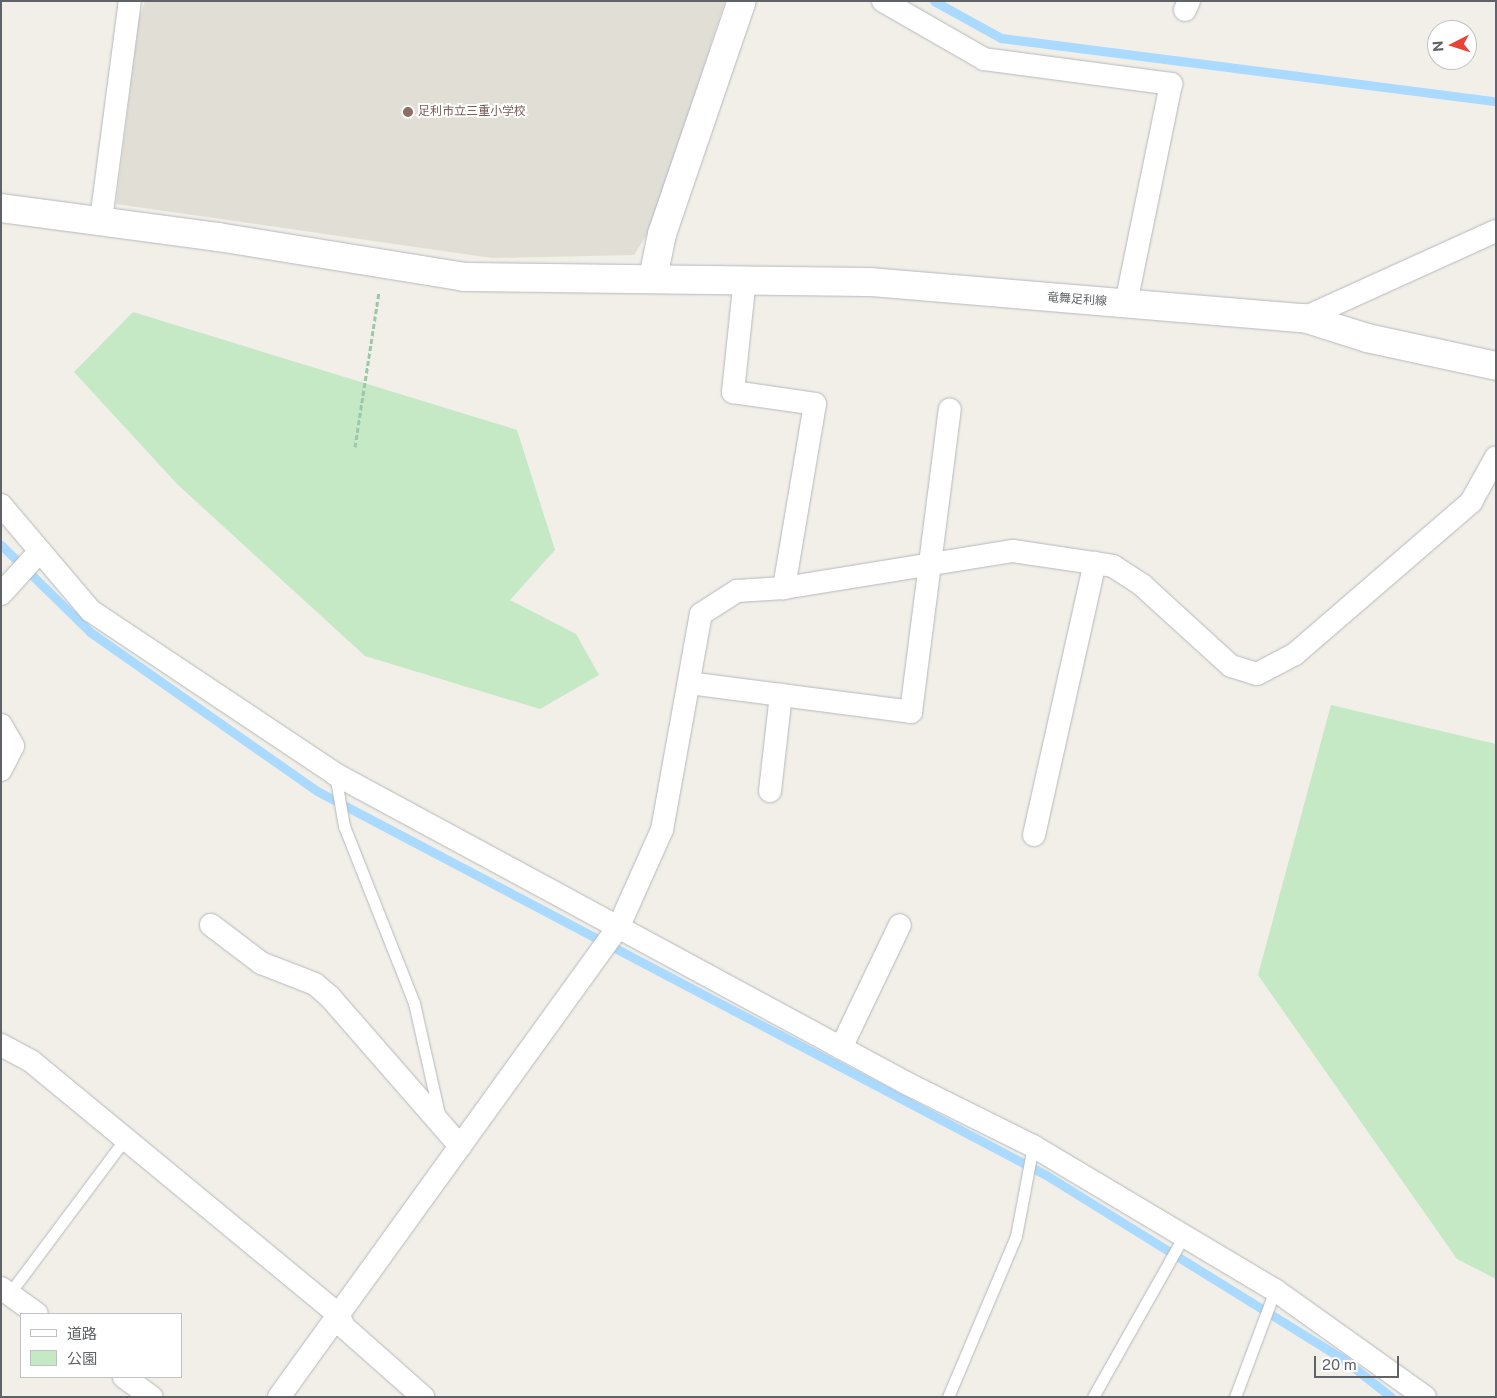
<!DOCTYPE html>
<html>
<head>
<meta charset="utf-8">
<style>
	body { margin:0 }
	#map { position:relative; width:1497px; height:1398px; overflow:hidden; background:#f1efe8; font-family:"Public Sans","Noto Sans JP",sans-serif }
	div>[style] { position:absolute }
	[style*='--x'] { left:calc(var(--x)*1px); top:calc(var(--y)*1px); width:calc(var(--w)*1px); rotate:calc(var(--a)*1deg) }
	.education>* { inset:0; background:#e1ded6 }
	.green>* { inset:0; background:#c5e8c5 }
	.stream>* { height:9px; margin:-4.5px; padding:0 4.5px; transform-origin:4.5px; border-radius:4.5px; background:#aadaff }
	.path>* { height:3px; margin-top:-1.5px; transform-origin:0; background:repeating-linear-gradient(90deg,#9cc7a9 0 5px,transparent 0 7.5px) }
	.roads { filter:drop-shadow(0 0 1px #b5b8bc) drop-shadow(0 0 1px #b5b8bc) }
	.lane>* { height:11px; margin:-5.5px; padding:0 5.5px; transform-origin:5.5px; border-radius:5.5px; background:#fff }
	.street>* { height:22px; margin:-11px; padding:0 11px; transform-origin:11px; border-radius:11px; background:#fff }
	.secondary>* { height:28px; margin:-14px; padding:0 14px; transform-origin:14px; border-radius:14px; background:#fff }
	.dots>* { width:14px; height:14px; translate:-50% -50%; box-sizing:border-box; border:2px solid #fff; border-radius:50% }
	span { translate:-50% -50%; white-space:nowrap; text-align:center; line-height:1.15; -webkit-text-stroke:4px #fff; paint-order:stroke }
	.education-label { font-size:12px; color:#785e54 }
	.left { translate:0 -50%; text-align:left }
	.street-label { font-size:12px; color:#5f6368 }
	.frame { position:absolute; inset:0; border:2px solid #5f6368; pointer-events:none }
	.legend { position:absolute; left:20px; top:1313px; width:162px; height:65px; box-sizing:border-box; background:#fff; border:1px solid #bfc1c3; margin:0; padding:6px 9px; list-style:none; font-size:15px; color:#5f6368 }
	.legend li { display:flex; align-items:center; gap:10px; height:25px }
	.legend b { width:25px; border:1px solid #bfc1c3 }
	.north { position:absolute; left:1427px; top:20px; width:50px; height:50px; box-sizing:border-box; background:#fff; border:1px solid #bfc1c3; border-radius:50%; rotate:265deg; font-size:14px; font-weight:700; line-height:20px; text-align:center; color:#5f6368 }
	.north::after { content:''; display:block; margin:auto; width:18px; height:22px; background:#ea4335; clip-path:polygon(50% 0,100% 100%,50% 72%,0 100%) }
	.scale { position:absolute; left:1314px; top:1356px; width:85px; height:22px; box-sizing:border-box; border:2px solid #5f6368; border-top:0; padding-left:6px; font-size:15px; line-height:18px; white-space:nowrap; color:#5f6368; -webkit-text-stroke:4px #fff; paint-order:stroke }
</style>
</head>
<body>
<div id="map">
	<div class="education">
		<i style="clip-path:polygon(145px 1px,725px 1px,652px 227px,634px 255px,492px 258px,116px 204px,139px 19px)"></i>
	</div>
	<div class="green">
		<i style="clip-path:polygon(133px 312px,517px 430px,555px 550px,510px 600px,576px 634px,599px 675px,540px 709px,365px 656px,177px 484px,74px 372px)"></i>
		<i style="clip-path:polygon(1331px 705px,1496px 744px,1496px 1279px,1457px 1259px,1258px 975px)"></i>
	</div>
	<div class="stream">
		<i style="--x:934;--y:1;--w:77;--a:28.9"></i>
		<i style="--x:1001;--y:38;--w:499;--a:7.3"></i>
		<i style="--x:1;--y:545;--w:124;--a:44.3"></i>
		<i style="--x:90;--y:632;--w:277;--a:35"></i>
		<i style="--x:317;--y:791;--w:824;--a:27.78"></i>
		<i style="--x:1046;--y:1175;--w:349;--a:31.8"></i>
		<i style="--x:1343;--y:1359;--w:61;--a:38.4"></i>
	</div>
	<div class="path">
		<i style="--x:355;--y:447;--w:157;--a:-81.2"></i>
	</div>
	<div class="roads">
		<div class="lane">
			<i style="--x:335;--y:774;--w:53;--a:80.2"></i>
			<i style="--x:344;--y:826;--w:190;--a:68.4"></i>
			<i style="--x:414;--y:1003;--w:118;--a:77.3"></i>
			<i style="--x:9;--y:1294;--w:194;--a:-53.2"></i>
			<i style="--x:948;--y:1397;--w:175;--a:-67.1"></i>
			<i style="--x:1016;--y:1236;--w:92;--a:-79.3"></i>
			<i style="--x:1093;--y:1397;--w:187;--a:-60.6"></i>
			<i style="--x:1235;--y:1397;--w:114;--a:-69.5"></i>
		</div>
		<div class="street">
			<i style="--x:883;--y:1;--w:116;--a:29.9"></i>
			<i style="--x:984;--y:59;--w:189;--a:7.6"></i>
			<i style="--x:1171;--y:84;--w:225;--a:101.6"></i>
			<i style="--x:1185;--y:10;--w:10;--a:-66"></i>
			<i style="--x:101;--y:220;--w:221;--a:-82.5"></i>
			<i style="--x:745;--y:278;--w:115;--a:96"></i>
			<i style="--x:733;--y:392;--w:83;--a:8.3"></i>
			<i style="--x:815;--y:404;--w:187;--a:99.6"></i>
			<i style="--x:1304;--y:318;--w:211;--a:-24.4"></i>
			<i style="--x:1;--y:505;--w:139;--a:49.7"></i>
			<i style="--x:91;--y:611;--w:293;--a:33.7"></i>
			<i style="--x:335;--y:774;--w:651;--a:28.41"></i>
			<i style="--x:908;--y:1084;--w:140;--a:26.4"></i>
			<i style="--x:1033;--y:1146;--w:282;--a:30.8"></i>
			<i style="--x:1275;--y:1290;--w:184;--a:35.5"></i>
			<i style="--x:1;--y:594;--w:58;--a:-47.8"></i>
			<i style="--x:689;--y:683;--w:224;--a:7.4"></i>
			<i style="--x:911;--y:712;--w:305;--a:-82.7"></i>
			<i style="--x:1;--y:725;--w:24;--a:60"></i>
			<i style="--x:13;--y:746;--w:27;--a:117"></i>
			<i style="--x:770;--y:791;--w:97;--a:-83.5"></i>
			<i style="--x:1034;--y:835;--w:279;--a:-77.4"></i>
			<i style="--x:211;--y:925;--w:63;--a:37.2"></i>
			<i style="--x:261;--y:963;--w:58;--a:21.3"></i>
			<i style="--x:315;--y:984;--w:20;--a:41"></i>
			<i style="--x:330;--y:997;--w:198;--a:48.9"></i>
			<i style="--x:1;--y:1045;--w:34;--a:28"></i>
			<i style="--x:31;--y:1061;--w:398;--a:39.5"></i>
			<i style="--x:338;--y:1314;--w:14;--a:65"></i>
			<i style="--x:344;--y:1327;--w:106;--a:41.5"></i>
			<i style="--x:841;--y:1048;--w:136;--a:-64.4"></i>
			<i style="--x:1;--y:1288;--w:44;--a:35.8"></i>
			<i style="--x:124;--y:1377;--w:34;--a:36"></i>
			<i style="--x:279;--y:1397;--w:581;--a:-54.18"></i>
			<i style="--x:619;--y:926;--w:105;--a:-65.9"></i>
			<i style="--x:662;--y:830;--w:219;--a:-79.8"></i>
			<i style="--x:701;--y:614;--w:43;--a:-32.6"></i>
			<i style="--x:737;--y:591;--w:47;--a:-3.7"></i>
			<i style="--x:784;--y:588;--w:232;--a:-9.2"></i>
			<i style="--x:1013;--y:551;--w:101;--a:8.5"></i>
			<i style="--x:1113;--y:566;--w:35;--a:33"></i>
			<i style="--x:1142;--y:585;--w:120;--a:42.3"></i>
			<i style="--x:1231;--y:666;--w:27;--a:17"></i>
			<i style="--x:1257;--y:674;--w:43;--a:-27.8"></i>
			<i style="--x:1295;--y:654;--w:233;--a:-40.8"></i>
			<i style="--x:1471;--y:502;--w:51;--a:-60.9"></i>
		</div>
		<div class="secondary">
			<i style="--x:1;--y:208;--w:219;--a:7.6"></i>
			<i style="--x:218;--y:237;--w:249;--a:9.2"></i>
			<i style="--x:464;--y:277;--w:407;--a:0.7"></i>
			<i style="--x:871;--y:282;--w:434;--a:4.8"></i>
			<i style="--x:1304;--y:318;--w:66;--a:17.6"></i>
			<i style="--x:1367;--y:338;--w:132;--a:12.2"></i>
			<i style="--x:653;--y:278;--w:45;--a:-78.4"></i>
			<i style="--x:662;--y:234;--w:246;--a:-71.1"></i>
		</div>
	</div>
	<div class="dots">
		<i style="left:408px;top:112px;background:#8d6e63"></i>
	</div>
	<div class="education-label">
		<span class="left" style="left:418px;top:112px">足利市立三重小学校</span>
	</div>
	<div class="street-label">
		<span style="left:1077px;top:300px;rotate:4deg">竜舞足利線</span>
	</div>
	<div class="frame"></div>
	<ul class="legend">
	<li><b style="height:6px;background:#fff"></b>道路</li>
	<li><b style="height:14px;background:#c5e8c5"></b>公園</li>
	</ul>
	<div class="north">N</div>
	<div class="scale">20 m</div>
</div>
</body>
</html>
